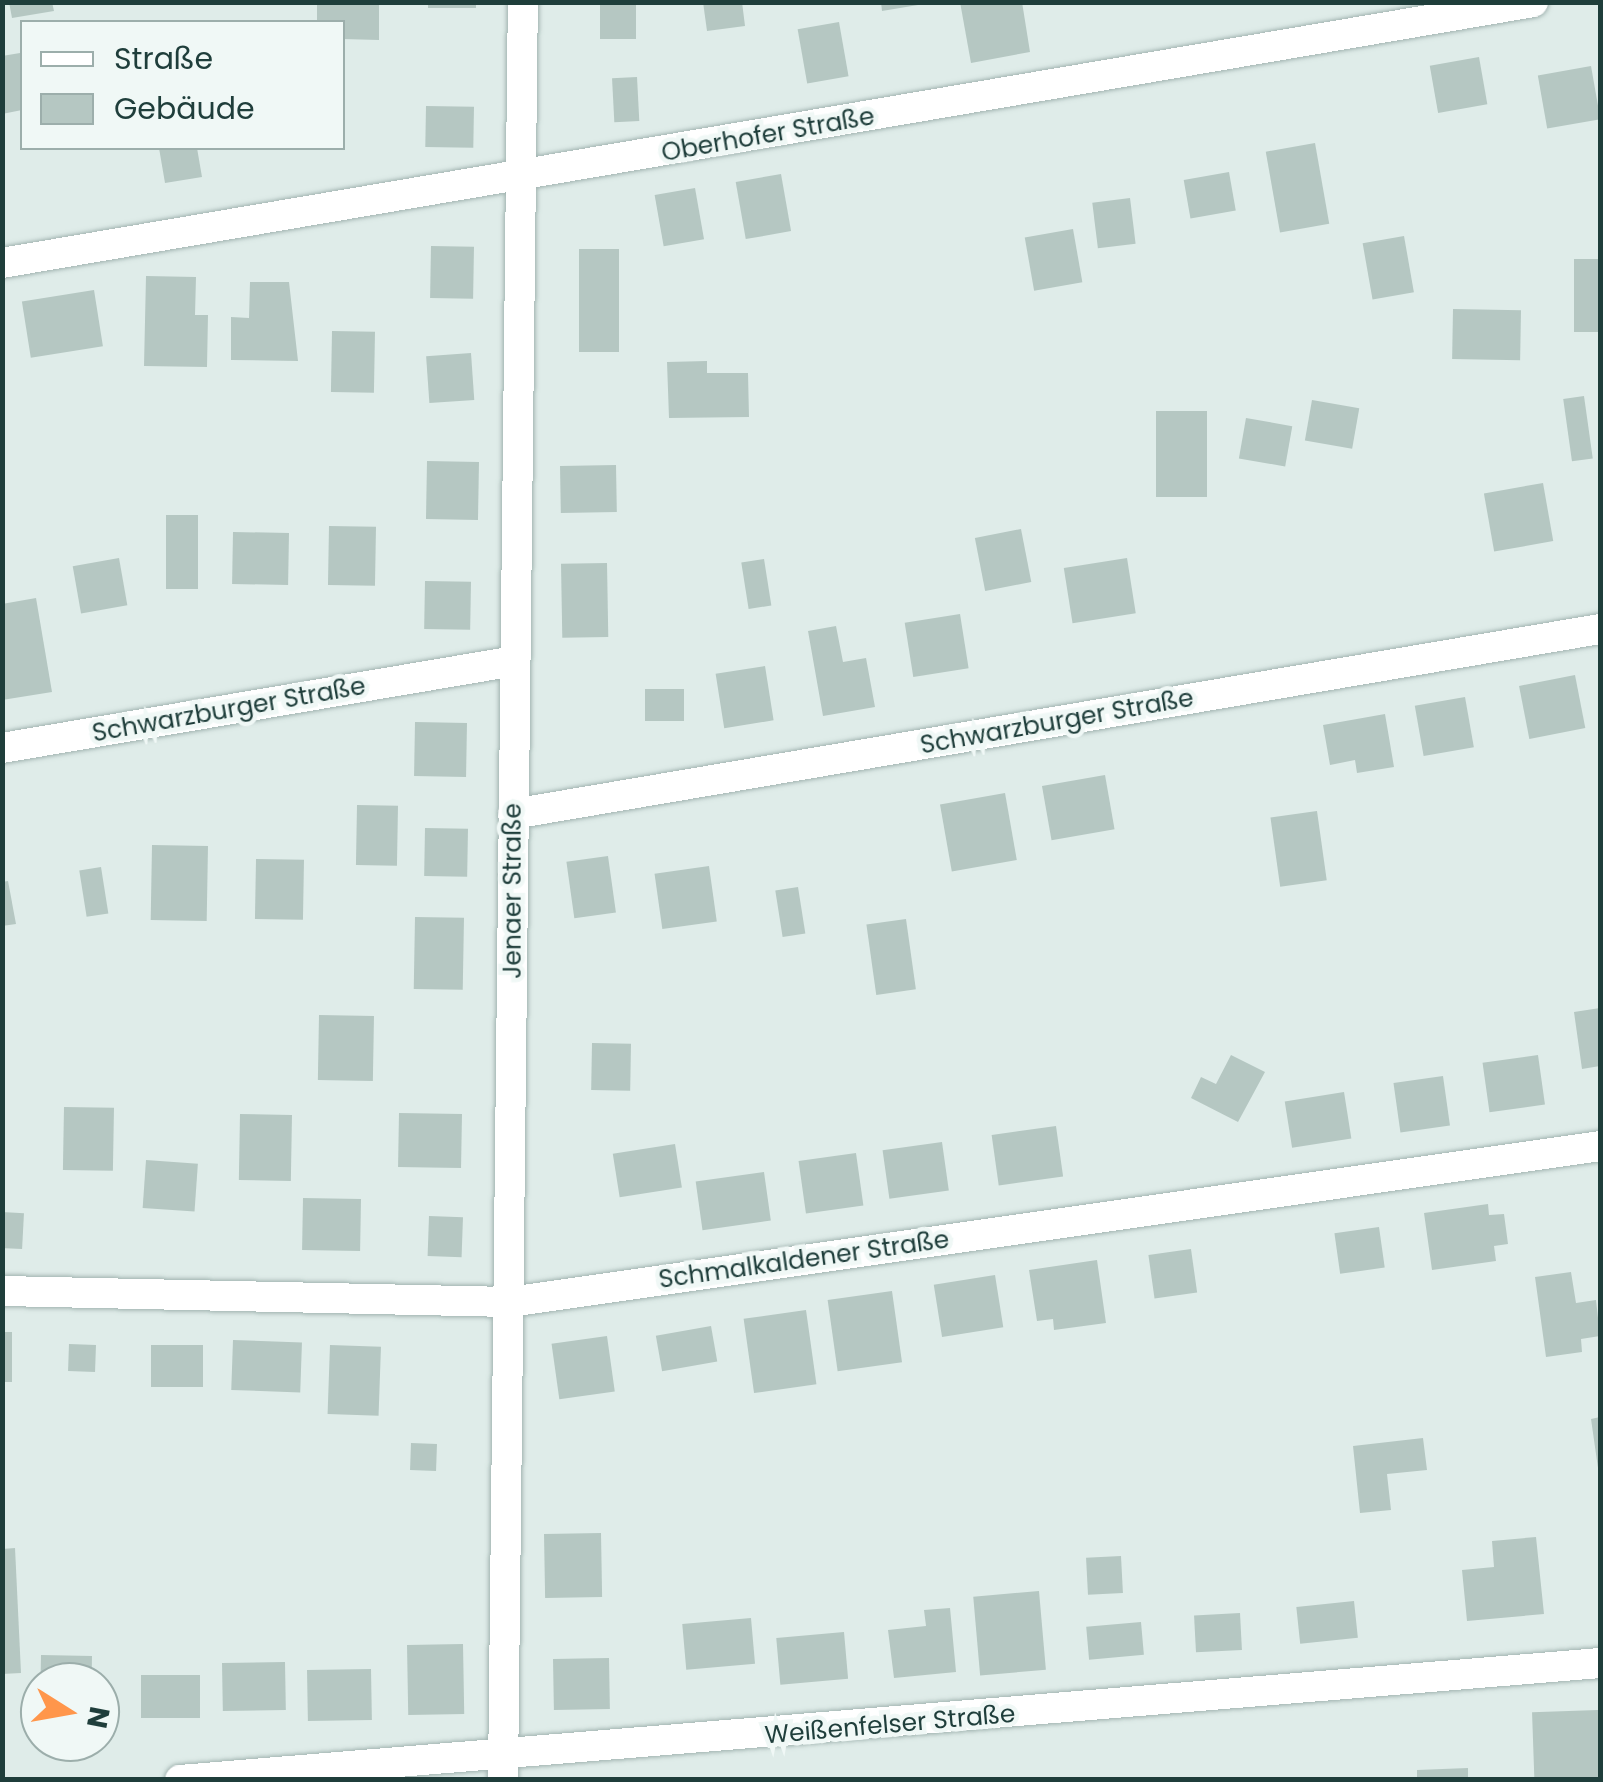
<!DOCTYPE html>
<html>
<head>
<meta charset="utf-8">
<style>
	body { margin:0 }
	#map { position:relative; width:1603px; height:1782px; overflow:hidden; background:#dfece9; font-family:Poppins,sans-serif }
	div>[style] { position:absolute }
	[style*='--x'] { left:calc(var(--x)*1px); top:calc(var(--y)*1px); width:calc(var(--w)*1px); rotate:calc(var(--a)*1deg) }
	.building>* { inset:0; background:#b5c7c2; transform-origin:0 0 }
	.roads { filter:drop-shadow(0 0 2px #a2b4b1) drop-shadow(0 0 2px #a2b4b1) }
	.street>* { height:30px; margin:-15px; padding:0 15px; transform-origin:15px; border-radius:15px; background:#fff }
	span { translate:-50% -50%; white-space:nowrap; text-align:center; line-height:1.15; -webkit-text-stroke:9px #f0f8f6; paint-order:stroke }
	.street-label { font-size:25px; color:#1f3e3b }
	.frame { position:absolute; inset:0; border:5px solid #1f3e3b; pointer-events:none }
	.legend { position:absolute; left:20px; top:20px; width:325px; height:130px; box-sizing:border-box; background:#f0f8f6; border:2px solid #9caeab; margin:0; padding:12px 18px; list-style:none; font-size:30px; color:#1f3e3b }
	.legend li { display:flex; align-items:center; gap:20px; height:50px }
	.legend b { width:50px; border:2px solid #9caeab }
	.north { position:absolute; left:20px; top:1662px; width:100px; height:100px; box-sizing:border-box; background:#f0f8f6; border:2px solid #9caeab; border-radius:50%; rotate:101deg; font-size:28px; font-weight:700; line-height:40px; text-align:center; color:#1f3e3b }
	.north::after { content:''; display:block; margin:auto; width:35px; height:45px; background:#ff964b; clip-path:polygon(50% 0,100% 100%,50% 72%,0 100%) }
</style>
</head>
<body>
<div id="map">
	<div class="building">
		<i style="clip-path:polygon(9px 2px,52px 2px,54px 11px,12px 18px)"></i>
		<i style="clip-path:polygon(317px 2px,379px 2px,379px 40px,342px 39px,342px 22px,317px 22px)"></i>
		<i style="left:428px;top:2px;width:48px;height:6px"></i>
		<i style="left:600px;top:2px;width:36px;height:37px"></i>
		<i style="clip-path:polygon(703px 2px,742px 2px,745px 26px,707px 31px)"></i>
		<i style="clip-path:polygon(881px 2px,918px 2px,918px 5px,882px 11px)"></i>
		<i style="clip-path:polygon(960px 2px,1022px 2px,1030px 52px,971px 63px)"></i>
		<i style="left:839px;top:22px;width:55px;height:42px;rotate:80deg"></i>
		<i style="clip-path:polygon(20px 53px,22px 110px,2px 114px,2px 56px)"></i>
		<i style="left:1479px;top:57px;width:48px;height:50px;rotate:80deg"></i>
		<i style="left:1591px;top:66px;width:54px;height:54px;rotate:80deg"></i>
		<i style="left:637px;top:77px;width:44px;height:25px;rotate:87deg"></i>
		<i style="left:426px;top:106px;width:48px;height:41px;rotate:1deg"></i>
		<i style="left:1315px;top:143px;width:82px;height:50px;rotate:80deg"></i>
		<i style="clip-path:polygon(159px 148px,197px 148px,202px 177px,165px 183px)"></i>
		<i style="left:1229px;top:172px;width:39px;height:46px;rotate:80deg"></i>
		<i style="left:781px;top:174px;width:58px;height:46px;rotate:80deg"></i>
		<i style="left:695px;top:188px;width:52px;height:41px;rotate:80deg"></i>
		<i style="left:1130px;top:198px;width:46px;height:38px;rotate:83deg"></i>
		<i style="left:1073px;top:229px;width:54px;height:49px;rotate:80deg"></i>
		<i style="left:1404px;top:236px;width:57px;height:42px;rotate:80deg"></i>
		<i style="left:431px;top:246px;width:43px;height:52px;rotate:1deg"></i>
		<i style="left:579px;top:249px;width:40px;height:103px"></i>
		<i style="left:1574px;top:259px;width:26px;height:73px"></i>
		<i style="clip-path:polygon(146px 276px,196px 277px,195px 315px,208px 315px,207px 367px,144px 366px)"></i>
		<i style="clip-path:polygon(250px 282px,289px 282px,298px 361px,231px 360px,231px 317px,249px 318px)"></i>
		<i style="left:94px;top:290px;width:57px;height:73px;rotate:81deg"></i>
		<i style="left:1453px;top:309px;width:68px;height:50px;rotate:1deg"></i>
		<i style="left:332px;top:331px;width:43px;height:61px;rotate:1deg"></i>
		<i style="left:471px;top:353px;width:47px;height:45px;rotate:86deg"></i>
		<i style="clip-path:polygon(707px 361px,707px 373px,748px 373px,749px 417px,669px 418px,667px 362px)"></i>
		<i style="left:1584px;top:396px;width:63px;height:21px;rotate:82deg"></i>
		<i style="left:1312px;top:400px;width:48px;height:41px;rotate:10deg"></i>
		<i style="left:1156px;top:411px;width:51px;height:86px"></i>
		<i style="left:1246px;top:418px;width:47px;height:41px;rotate:10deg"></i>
		<i style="left:427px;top:461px;width:52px;height:58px;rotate:1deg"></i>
		<i style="left:616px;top:465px;width:47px;height:56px;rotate:89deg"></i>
		<i style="left:1543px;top:483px;width:59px;height:60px;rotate:80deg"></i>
		<i style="left:166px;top:515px;width:32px;height:74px"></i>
		<i style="left:329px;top:526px;width:47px;height:59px;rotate:1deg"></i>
		<i style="left:1021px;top:529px;width:54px;height:47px;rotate:79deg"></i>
		<i style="left:233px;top:532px;width:56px;height:52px;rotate:1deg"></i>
		<i style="left:119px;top:558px;width:48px;height:47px;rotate:80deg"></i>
		<i style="left:1127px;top:558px;width:56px;height:64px;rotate:81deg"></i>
		<i style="left:764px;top:559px;width:47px;height:23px;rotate:81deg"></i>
		<i style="left:607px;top:563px;width:74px;height:46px;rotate:89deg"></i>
		<i style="left:425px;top:581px;width:46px;height:48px;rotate:1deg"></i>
		<i style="clip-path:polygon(36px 598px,52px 692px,2px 700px,2px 604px)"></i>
		<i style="left:960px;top:614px;width:55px;height:56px;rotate:81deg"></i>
		<i style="clip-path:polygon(836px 626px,843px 662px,866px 658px,875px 707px,823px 716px,808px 631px)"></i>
		<i style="left:765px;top:666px;width:55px;height:50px;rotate:81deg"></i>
		<i style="left:1575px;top:675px;width:54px;height:57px;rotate:79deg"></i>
		<i style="left:684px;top:689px;width:32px;height:39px;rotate:90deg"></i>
		<i style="left:1465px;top:697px;width:51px;height:51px;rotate:80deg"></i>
		<i style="clip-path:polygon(1385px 714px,1394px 767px,1357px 773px,1355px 760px,1330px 765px,1323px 725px)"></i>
		<i style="left:415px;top:722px;width:52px;height:54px;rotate:1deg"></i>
		<i style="left:1105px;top:775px;width:55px;height:64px;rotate:80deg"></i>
		<i style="left:1005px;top:793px;width:68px;height:66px;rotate:80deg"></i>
		<i style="left:357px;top:805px;width:41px;height:60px;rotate:1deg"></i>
		<i style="left:1317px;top:811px;width:70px;height:47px;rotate:82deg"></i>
		<i style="left:425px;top:828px;width:43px;height:48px;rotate:1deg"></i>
		<i style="left:152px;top:845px;width:56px;height:75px;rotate:1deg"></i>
		<i style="left:608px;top:856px;width:57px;height:42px;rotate:82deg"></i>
		<i style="left:256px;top:859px;width:48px;height:60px;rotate:1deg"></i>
		<i style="left:709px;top:866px;width:56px;height:55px;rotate:82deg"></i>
		<i style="left:101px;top:867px;width:47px;height:22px;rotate:81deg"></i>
		<i style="clip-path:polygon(8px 881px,16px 924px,2px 926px,2px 882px)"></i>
		<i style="left:798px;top:887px;width:47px;height:23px;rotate:81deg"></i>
		<i style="left:415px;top:917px;width:49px;height:72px;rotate:1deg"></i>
		<i style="left:906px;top:919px;width:71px;height:40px;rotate:82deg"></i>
		<i style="clip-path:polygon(1600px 1008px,1600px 1066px,1582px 1069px,1574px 1012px)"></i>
		<i style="left:319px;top:1015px;width:55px;height:65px;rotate:1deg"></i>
		<i style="left:592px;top:1043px;width:39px;height:47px;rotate:1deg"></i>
		<i style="clip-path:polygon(1231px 1055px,1265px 1072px,1238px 1122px,1191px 1098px,1201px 1077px,1216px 1084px)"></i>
		<i style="left:1538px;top:1055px;width:50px;height:56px;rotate:82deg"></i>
		<i style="left:1443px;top:1076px;width:50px;height:50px;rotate:82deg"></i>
		<i style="left:1344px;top:1092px;width:47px;height:60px;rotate:81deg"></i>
		<i style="left:64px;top:1107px;width:50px;height:63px;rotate:1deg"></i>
		<i style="left:399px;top:1113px;width:63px;height:54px;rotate:1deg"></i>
		<i style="left:240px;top:1114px;width:52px;height:66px;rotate:1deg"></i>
		<i style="left:1056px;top:1126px;width:51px;height:65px;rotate:82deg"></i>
		<i style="left:942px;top:1142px;width:49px;height:60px;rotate:82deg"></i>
		<i style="left:675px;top:1144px;width:44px;height:63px;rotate:81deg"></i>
		<i style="left:856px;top:1153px;width:53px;height:58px;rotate:82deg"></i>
		<i style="left:146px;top:1160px;width:52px;height:48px;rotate:4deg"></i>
		<i style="left:764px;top:1172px;width:49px;height:69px;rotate:82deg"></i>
		<i style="left:303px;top:1198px;width:58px;height:52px;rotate:1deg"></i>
		<i style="clip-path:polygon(1488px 1204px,1489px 1215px,1504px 1214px,1508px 1244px,1494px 1246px,1496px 1261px,1432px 1270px,1424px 1213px)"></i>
		<i style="left:2px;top:1212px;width:22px;height:36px;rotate:3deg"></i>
		<i style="left:429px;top:1216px;width:34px;height:40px;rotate:2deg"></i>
		<i style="left:1379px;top:1227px;width:41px;height:45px;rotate:82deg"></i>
		<i style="left:1191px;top:1249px;width:44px;height:43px;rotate:82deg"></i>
		<i style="clip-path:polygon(1097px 1260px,1106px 1323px,1054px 1330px,1053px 1319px,1037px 1321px,1029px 1270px)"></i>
		<i style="clip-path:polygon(1571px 1272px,1576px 1303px,1596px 1300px,1600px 1336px,1581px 1339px,1582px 1352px,1546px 1357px,1535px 1277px)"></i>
		<i style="left:995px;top:1275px;width:53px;height:62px;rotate:81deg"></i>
		<i style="left:892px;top:1291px;width:72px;height:65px;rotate:82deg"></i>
		<i style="left:806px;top:1310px;width:75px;height:63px;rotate:82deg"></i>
		<i style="left:711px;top:1326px;width:36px;height:56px;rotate:80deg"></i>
		<i style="left:2px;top:1332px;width:10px;height:50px"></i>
		<i style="left:607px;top:1336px;width:56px;height:56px;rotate:82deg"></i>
		<i style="left:233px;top:1340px;width:69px;height:50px;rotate:2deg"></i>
		<i style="left:69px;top:1344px;width:27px;height:27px;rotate:2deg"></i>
		<i style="left:151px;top:1345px;width:52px;height:42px"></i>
		<i style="left:330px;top:1345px;width:51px;height:69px;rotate:2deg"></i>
		<i style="clip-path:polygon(1600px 1417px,1600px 1468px,1598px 1468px,1591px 1419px)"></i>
		<i style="clip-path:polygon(1423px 1438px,1427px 1470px,1387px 1474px,1391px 1510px,1360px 1513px,1353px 1446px)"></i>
		<i style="left:411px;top:1443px;width:26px;height:27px;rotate:2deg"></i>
		<i style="left:601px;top:1533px;width:64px;height:57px;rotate:89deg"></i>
		<i style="clip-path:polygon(1536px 1537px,1544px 1614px,1467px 1621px,1462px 1570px,1494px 1567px,1492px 1541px)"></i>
		<i style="clip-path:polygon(15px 1548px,21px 1673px,2px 1674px,2px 1549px)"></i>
		<i style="left:1121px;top:1556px;width:37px;height:35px;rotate:87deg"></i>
		<i style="left:1039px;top:1591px;width:79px;height:66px;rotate:85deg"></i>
		<i style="left:1354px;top:1601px;width:37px;height:58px;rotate:84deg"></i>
		<i style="clip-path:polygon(950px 1608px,956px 1672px,894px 1678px,888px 1630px,926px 1626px,924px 1610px)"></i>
		<i style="left:1240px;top:1613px;width:37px;height:46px;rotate:87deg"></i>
		<i style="left:751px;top:1618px;width:46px;height:69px;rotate:85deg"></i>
		<i style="left:1141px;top:1622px;width:33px;height:55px;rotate:85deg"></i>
		<i style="left:844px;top:1632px;width:47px;height:68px;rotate:85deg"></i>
		<i style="left:463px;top:1644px;width:70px;height:56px;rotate:89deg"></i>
		<i style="left:41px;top:1655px;width:51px;height:27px;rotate:1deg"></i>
		<i style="left:609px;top:1658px;width:51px;height:56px;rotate:89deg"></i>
		<i style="left:285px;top:1662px;width:48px;height:63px;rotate:89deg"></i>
		<i style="left:371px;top:1669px;width:51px;height:64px;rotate:89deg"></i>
		<i style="left:141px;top:1675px;width:59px;height:43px"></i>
		<i style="left:1598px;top:1710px;width:70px;height:66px;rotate:88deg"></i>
		<i style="clip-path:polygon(1468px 1768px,1468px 1780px,1417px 1780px,1417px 1770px)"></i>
	</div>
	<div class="roads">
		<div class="street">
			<i style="--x:2;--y:263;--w:1553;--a:-9.67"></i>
			<i style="--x:2;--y:748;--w:520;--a:-9.63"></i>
			<i style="--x:513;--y:814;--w:1103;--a:-9.66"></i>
			<i style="--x:2;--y:1291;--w:508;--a:1.24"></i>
			<i style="--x:510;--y:1302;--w:1101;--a:-8.14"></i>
			<i style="--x:180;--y:1780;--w:1425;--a:-4.71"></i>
			<i style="--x:503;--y:1780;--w:1778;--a:-89.36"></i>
		</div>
	</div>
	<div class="street-label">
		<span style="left:768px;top:135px;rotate:-10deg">Oberhofer Straße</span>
		<span style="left:229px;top:710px;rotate:-10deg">Schwarzburger Straße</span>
		<span style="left:1057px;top:722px;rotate:-10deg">Schwarzburger Straße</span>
		<span style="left:513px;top:891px;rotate:-90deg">Jenaer Straße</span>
		<span style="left:804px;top:1260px;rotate:-8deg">Schmalkaldener Straße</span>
		<span style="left:890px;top:1725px;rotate:-5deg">Weißenfelser Straße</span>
	</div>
	<div class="frame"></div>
	<ul class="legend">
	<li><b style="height:12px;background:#fff"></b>Straße</li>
	<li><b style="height:28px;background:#b5c7c2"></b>Gebäude</li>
	</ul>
	<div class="north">N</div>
</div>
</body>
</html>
